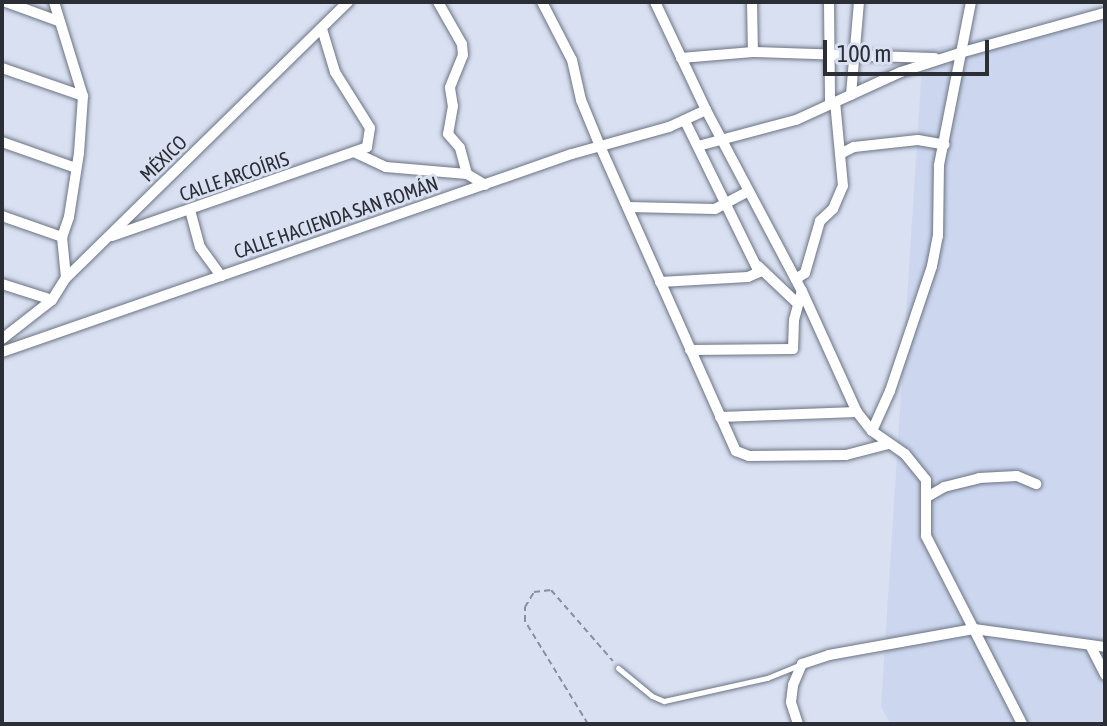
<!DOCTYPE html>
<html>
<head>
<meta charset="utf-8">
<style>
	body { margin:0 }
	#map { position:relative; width:1107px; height:726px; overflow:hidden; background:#d8e0f1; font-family:"Asap Condensed",sans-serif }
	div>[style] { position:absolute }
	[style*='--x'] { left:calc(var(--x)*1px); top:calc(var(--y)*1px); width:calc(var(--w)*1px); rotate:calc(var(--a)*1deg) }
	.built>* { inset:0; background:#ccd7ef }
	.path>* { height:2px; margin-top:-1px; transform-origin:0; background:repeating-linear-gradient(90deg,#8a8f9c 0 6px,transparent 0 10px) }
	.roads { filter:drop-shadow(0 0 2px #6c7383) drop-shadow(0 0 2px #6c7383) }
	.service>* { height:5px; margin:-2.5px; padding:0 2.5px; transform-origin:2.5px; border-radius:2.5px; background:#fff }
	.minor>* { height:10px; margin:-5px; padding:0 5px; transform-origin:5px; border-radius:5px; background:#fff }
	span { translate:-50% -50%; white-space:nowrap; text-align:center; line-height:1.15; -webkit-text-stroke:6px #d8e0f1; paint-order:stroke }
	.street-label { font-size:20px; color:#2b2e35 }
	.frame { position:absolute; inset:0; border:4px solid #2b2e35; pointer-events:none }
	.scale { position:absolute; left:823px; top:40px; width:166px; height:36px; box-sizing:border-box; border:4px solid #2b2e35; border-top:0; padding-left:10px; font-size:24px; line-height:28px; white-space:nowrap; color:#2b2e35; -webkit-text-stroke:6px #d8e0f1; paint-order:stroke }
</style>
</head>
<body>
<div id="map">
	<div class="built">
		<i style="clip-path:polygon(1105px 14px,1105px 724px,891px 724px,881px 707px,923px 50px)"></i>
	</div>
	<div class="path">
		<i style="--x:588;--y:724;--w:121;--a:-121.5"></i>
		<i style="--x:525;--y:621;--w:14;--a:-90"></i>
		<i style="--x:525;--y:607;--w:17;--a:-59"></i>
		<i style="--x:534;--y:592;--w:17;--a:-7"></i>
		<i style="--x:551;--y:590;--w:94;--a:48.9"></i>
	</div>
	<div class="roads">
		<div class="service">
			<i style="--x:618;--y:668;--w:44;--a:39.5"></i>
			<i style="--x:652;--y:696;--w:13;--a:23"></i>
			<i style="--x:664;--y:701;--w:106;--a:-12.6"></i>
			<i style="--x:767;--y:678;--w:37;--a:-22"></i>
		</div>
		<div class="minor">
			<i style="--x:6;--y:2;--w:55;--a:20.1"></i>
			<i style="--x:54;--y:2;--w:98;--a:72.9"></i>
			<i style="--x:83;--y:96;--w:57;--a:94"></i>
			<i style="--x:79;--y:153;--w:65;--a:98.9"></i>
			<i style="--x:69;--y:217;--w:21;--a:109"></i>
			<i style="--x:62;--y:237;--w:41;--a:84.4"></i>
			<i style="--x:438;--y:2;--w:48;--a:60.3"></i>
			<i style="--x:462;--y:44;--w:11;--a:85"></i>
			<i style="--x:463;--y:55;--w:35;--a:112"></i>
			<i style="--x:450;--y:88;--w:18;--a:81"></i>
			<i style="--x:453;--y:106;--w:28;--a:100"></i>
			<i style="--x:448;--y:134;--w:18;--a:49"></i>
			<i style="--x:460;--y:148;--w:27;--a:75"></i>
			<i style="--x:467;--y:174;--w:21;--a:31"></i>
			<i style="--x:542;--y:2;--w:65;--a:62.7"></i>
			<i style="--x:572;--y:60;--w:41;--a:77.3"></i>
			<i style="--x:581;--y:100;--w:50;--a:67.6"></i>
			<i style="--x:600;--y:146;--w:334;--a:66"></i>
			<i style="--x:736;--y:451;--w:14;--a:21"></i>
			<i style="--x:749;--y:456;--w:97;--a:-0.6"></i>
			<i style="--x:846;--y:455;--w:43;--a:-14.7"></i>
			<i style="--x:655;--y:2;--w:119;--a:64.7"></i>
			<i style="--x:706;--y:110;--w:205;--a:62.1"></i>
			<i style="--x:802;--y:291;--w:133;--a:65.6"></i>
			<i style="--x:857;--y:412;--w:24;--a:52"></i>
			<i style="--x:872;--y:431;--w:40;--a:34.9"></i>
			<i style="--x:905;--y:454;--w:33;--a:51"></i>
			<i style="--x:926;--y:480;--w:56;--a:90"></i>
			<i style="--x:926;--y:536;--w:211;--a:62.9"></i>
			<i style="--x:752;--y:2;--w:50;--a:88.9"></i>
			<i style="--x:829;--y:2;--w:102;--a:89.4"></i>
			<i style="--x:681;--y:58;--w:72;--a:-4.8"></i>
			<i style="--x:753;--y:52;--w:182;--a:1.9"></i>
			<i style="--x:2;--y:68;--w:86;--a:19.1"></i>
			<i style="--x:851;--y:95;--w:93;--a:-85.1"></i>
			<i style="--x:2;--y:142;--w:78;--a:19.4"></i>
			<i style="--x:698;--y:146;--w:101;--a:-14.9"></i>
			<i style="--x:796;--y:120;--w:115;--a:-24.6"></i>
			<i style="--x:901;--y:72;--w:65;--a:-17.9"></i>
			<i style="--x:963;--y:52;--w:147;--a:-15.4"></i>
			<i style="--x:356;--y:153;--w:33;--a:25"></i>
			<i style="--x:386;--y:167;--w:81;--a:4.9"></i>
			<i style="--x:840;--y:154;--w:16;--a:-27"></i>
			<i style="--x:854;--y:147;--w:64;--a:-6.2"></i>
			<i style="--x:918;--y:140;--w:27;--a:10"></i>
			<i style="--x:628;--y:207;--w:87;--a:1.3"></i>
			<i style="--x:715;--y:209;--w:38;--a:-28"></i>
			<i style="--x:190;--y:210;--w:38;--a:75"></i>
			<i style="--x:200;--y:247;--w:36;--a:54"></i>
			<i style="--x:2;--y:216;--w:64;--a:19.3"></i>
			<i style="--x:112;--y:236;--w:270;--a:-19.2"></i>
			<i style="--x:367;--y:147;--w:19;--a:-81"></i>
			<i style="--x:370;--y:128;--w:66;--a:-122"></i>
			<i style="--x:335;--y:72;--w:45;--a:-106.8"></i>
			<i style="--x:758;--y:266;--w:55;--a:43.5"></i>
			<i style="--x:796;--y:279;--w:11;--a:-34"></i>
			<i style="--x:805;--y:273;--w:54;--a:-73.9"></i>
			<i style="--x:820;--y:221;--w:18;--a:-43"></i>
			<i style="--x:833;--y:209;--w:25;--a:-67"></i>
			<i style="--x:843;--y:186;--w:84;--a:-95.4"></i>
			<i style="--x:660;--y:282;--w:88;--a:-3.3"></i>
			<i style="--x:748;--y:277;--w:12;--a:-24"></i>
			<i style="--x:759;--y:272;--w:168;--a:-116.1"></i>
			<i style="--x:2;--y:284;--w:52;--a:17.7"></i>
			<i style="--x:2;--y:339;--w:63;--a:-38"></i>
			<i style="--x:52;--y:300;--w:26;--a:-58"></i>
			<i style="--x:66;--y:278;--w:395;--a:-44.4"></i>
			<i style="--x:690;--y:350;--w:103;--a:-0.6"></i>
			<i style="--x:793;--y:349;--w:29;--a:-88"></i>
			<i style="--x:794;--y:320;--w:30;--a:-75"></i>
			<i style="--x:2;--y:352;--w:603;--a:-19.16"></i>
			<i style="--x:572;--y:154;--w:101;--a:-15.6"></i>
			<i style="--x:669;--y:127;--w:41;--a:-24.7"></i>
			<i style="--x:720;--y:417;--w:137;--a:-2.1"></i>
			<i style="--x:872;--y:431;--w:44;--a:-65.8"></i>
			<i style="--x:890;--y:391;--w:132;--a:-71.4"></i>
			<i style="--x:932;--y:266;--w:31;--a:-79"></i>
			<i style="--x:938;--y:236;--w:71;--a:-89.2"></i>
			<i style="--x:939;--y:165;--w:166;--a:-78.9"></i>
			<i style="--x:927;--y:497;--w:20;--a:-30"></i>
			<i style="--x:944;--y:487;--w:36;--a:-14"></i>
			<i style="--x:979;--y:478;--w:38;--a:-3"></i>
			<i style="--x:1017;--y:476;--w:21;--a:23"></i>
			<i style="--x:1090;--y:645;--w:34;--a:63"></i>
			<i style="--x:798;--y:724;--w:23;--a:-108"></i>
			<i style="--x:791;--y:702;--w:17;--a:-83"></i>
			<i style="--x:793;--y:685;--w:23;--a:-67"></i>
			<i style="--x:802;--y:664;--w:28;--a:-18"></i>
			<i style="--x:829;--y:655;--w:147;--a:-10.2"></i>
			<i style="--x:974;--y:629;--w:132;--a:7.8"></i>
		</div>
	</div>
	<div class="street-label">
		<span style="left:163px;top:158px;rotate:-44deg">MÉXICO</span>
		<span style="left:234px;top:176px;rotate:-19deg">CALLE ARCOÍRIS</span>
		<span style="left:336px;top:217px;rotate:-19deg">CALLE HACIENDA SAN ROMÁN</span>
	</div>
	<div class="frame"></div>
	<div class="scale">100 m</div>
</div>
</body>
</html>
